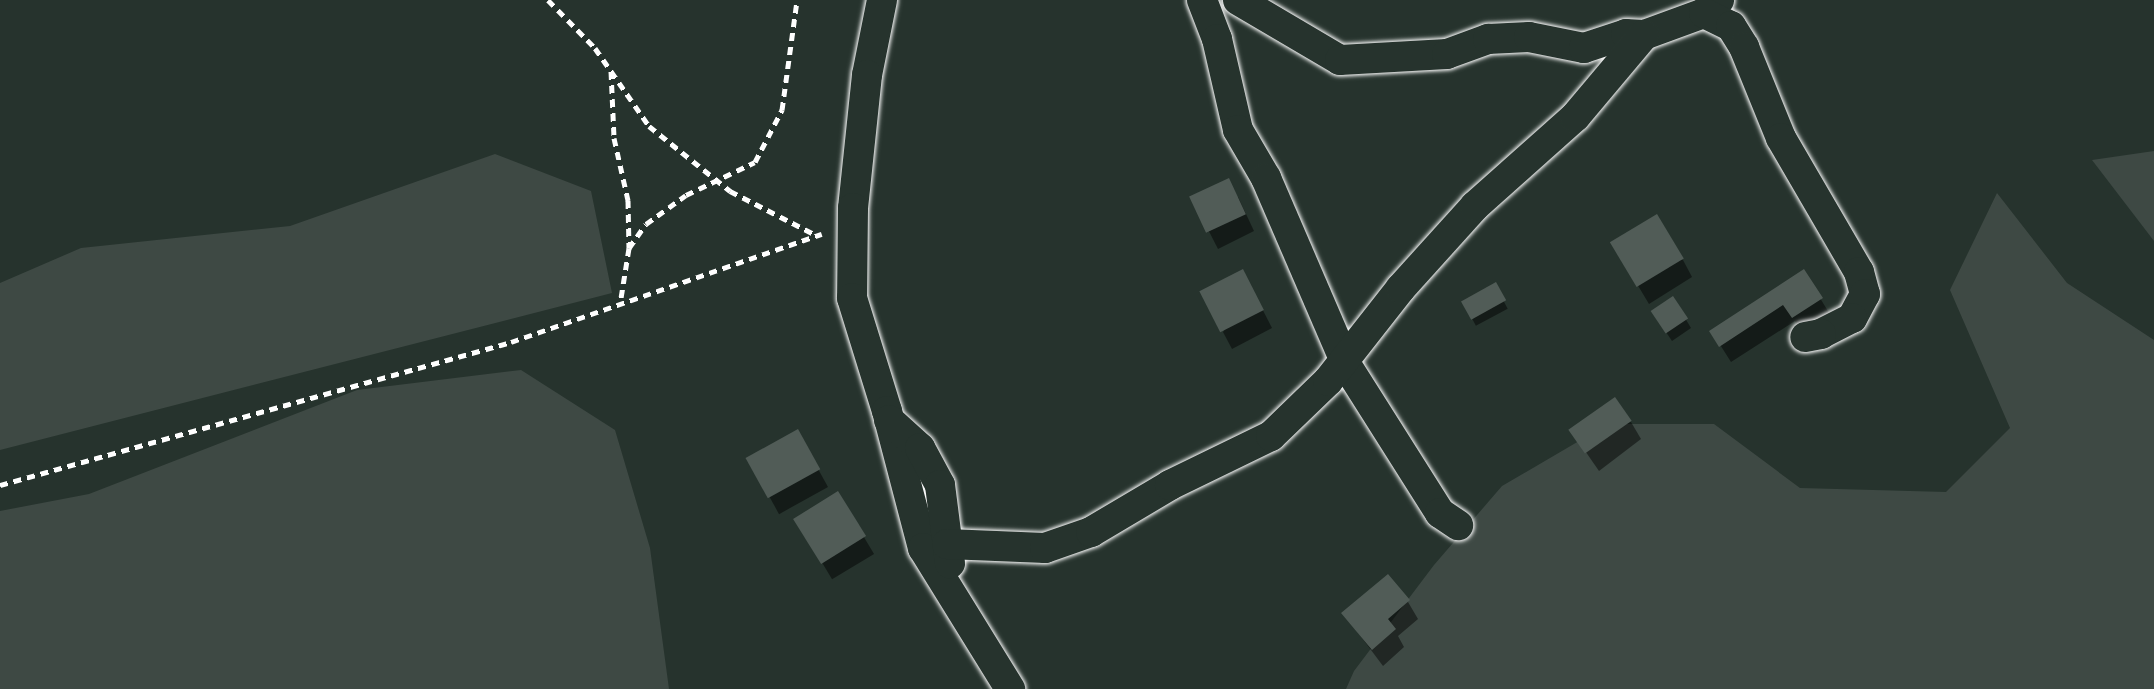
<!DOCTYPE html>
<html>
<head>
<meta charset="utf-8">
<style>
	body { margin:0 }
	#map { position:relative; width:2154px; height:689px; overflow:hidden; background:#26332d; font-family:"Shantell Sans",sans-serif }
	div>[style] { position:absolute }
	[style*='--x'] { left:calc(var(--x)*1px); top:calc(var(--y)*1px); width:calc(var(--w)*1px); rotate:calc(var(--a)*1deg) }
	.green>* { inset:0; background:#3e4944 }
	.shadow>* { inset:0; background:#0007; transform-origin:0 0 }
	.building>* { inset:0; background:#515c57; transform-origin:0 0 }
	.path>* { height:5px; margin-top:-2.5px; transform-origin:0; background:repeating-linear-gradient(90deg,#fff 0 8px,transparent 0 14px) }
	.roads { filter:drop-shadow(0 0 2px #fff) drop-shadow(0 0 2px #fff) }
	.minor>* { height:30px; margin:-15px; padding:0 15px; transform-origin:15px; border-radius:15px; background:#26332d }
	span { translate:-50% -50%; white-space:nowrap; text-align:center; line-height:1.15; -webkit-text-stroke:7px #26332d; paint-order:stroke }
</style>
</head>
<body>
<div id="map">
	<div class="green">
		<i style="clip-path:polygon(2154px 151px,2154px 241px,2092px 160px)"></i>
		<i style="clip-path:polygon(495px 154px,591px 191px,612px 293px,0 450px,0 283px,81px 248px,290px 226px)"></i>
		<i style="clip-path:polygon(1997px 193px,2067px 283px,2154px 340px,2154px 689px,1346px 689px,1354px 671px,1434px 565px,1502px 486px,1608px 424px,1714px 424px,1800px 488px,1946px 492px,2010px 428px,1950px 290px)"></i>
		<i style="clip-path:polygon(521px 370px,615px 430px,650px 548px,669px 689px,0 689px,0 511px,89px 494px,357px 390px)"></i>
	</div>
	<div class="shadow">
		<i style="clip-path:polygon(1238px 197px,1254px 231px,1218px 249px,1192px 198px)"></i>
		<i style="clip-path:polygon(1613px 244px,1683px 260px,1692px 277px,1649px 304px)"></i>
		<i style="clip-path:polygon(1804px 272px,1831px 316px,1803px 334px,1795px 321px,1731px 362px,1712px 332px)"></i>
		<i style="left:1495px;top:285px;width:27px;height:36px;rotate:62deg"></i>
		<i style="clip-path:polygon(1252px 289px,1272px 328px,1232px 349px,1223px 332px)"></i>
		<i style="clip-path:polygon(1673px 298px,1691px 328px,1672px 341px,1658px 320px)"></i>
		<i style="clip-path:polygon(1631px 422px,1641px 439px,1599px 471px,1572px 432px)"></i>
		<i style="left:797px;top:431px;width:64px;height:56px;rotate:61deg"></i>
		<i style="left:838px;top:494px;width:70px;height:49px;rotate:59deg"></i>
		<i style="clip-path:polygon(1408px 602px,1418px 619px,1398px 636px,1404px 647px,1383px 666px,1344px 614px)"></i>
	</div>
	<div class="building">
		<i style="left:1229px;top:178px;width:40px;height:44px;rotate:65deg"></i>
		<i style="left:1657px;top:214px;width:52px;height:55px;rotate:59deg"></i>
		<i style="left:1243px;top:269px;width:46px;height:49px;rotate:63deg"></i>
		<i style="clip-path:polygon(1804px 269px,1823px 298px,1792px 318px,1783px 305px,1719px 347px,1709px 331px)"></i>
		<i style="left:1496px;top:282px;width:21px;height:40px;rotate:61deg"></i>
		<i style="left:1673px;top:296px;width:27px;height:27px;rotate:56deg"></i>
		<i style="left:1615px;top:397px;width:29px;height:57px;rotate:55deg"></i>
		<i style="left:798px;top:429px;width:46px;height:60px;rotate:61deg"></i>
		<i style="left:838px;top:491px;width:53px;height:53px;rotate:58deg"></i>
		<i style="clip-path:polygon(1388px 574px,1410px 600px,1388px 619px,1396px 629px,1372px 650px,1341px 613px)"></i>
	</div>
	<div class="path">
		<i style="--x:548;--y:0;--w:67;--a:45.6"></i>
		<i style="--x:595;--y:48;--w:95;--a:55.3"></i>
		<i style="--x:649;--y:126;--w:104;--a:38.7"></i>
		<i style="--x:730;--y:191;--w:97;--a:27.1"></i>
		<i style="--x:611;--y:71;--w:67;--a:87.4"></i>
		<i style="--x:614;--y:138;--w:64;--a:77.3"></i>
		<i style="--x:628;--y:200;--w:48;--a:88.8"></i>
		<i style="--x:629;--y:248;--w:57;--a:99.1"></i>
		<i style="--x:629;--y:248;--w:29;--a:-55"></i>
		<i style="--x:646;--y:224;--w:49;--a:-35.9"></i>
		<i style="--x:686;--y:195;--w:76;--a:-25.6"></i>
		<i style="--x:755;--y:162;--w:59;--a:-62.6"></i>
		<i style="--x:782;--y:110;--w:111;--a:-82.2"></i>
		<i style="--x:0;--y:485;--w:531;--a:-15.63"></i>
		<i style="--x:511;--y:342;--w:329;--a:-19.2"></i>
	</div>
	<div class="roads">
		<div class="minor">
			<i style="--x:882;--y:0;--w:76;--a:101.3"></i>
			<i style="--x:867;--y:75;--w:134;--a:96"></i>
			<i style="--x:853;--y:208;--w:90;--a:90.6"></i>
			<i style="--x:852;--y:298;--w:118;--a:72.8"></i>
			<i style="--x:887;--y:411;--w:142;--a:75.3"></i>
			<i style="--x:923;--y:548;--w:166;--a:58.3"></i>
			<i style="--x:1202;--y:0;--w:42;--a:69"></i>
			<i style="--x:1217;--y:39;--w:93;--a:77"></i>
			<i style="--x:1238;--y:130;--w:56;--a:59.7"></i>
			<i style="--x:1266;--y:178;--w:205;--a:66.7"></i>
			<i style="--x:1347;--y:366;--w:174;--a:57.7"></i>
			<i style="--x:1440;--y:513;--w:22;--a:34"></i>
			<i style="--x:1238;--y:0;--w:118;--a:30.5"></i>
			<i style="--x:1340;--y:60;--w:107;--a:-3.2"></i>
			<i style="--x:1447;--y:54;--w:44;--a:-20.1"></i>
			<i style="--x:1488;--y:39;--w:41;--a:-2.8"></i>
			<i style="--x:1529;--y:37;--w:56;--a:11.3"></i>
			<i style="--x:1584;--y:48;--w:44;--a:-18.4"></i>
			<i style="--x:1626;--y:34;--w:18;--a:3"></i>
			<i style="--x:1644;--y:35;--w:64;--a:-20.1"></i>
			<i style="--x:1704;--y:13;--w:20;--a:-41"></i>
			<i style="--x:1704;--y:13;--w:30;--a:26"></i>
			<i style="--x:1731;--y:26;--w:25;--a:58"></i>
			<i style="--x:1744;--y:47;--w:98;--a:67.9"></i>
			<i style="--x:1781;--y:138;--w:155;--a:59.8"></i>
			<i style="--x:1859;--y:272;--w:23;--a:75"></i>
			<i style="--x:1865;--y:294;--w:27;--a:118"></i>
			<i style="--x:1852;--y:318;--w:35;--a:153"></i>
			<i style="--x:1821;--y:334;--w:16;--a:169"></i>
			<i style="--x:889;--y:420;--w:42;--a:42.1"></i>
			<i style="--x:920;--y:448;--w:42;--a:61.6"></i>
			<i style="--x:940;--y:485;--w:79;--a:82.7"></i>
			<i style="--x:947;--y:544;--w:98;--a:2.3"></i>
			<i style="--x:1045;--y:548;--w:49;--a:-19.2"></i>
			<i style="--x:1091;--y:532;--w:92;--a:-30.7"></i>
			<i style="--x:1170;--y:485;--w:112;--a:-25.9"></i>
			<i style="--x:1271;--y:436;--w:79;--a:-44"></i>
			<i style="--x:1328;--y:381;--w:118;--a:-51.9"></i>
			<i style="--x:1401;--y:288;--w:110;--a:-47.9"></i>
			<i style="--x:1475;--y:206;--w:134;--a:-41.7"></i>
			<i style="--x:1575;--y:117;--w:107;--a:-49.9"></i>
		</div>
	</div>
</div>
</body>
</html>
